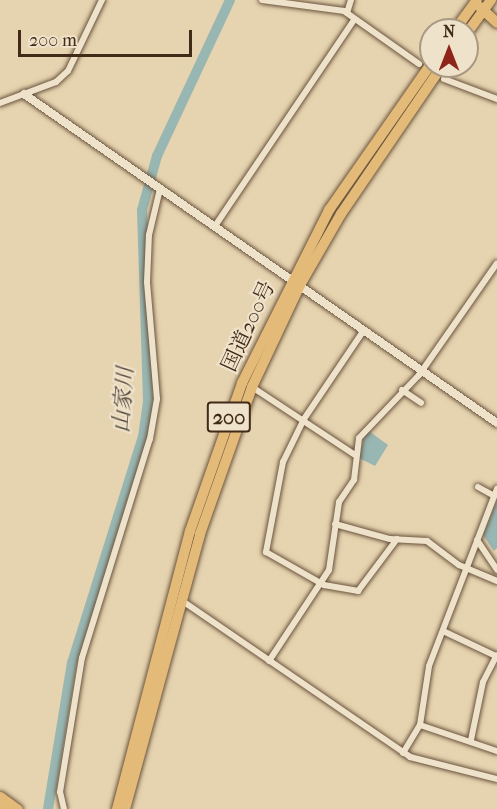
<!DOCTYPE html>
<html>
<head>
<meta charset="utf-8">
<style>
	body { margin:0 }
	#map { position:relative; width:497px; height:809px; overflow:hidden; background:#e6d3af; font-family:"IM FELL French Canon","Noto Serif JP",serif }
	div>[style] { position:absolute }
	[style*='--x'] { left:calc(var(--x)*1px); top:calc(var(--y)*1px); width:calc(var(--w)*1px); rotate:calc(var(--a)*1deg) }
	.water>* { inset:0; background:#98b6b2 }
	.river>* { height:10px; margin:-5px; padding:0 5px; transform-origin:5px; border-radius:5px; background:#98b6b2 }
	.roads { filter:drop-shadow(0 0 2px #6a543e) drop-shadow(0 0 2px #6a543e) }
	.street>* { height:6px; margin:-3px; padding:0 3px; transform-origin:3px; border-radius:3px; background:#efe2cb }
	.secondary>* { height:8px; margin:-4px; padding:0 4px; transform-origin:4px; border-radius:4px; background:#efe2cb }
	.primary>* { height:9px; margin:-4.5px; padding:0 4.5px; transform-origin:4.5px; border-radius:4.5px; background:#e3ba78 }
	.highway>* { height:10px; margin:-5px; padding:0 5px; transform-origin:5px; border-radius:5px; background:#e3ba78 }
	span { translate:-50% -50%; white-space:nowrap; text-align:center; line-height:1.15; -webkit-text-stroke:4.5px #efe2cb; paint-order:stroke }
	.shield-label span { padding:2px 4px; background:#efe2cb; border:2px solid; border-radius:4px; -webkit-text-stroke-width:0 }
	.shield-label { font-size:20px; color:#412a18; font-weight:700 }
	.street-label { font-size:21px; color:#412a18 }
	.water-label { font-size:22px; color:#524637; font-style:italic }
	.north { position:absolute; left:419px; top:18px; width:60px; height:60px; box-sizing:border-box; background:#efe2cb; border:2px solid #a99883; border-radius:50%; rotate:0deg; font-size:16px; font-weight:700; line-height:24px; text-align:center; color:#412a18 }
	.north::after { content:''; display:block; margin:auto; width:21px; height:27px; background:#8f2418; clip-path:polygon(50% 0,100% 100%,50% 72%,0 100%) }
	.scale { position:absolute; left:18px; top:30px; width:174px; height:27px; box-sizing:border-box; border:3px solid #412a18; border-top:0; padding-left:8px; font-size:18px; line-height:21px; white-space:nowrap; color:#412a18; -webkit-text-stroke:4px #efe2cb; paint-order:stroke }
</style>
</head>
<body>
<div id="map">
	<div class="water">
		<i style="clip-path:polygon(366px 429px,388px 445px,375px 466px,359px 458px)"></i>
		<i style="clip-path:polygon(497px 500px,497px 548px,494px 551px,483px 535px)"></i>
	</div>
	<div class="river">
		<i style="--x:48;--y:809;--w:148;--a:-80.7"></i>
		<i style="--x:72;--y:663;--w:237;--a:-72.6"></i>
		<i style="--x:143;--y:437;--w:36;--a:-82"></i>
		<i style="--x:148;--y:401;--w:191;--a:-91.8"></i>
		<i style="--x:142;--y:210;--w:56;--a:-74.5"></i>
		<i style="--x:157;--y:156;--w:172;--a:-64.9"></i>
	</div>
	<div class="roads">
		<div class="street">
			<i style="--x:262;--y:0;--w:83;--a:7.6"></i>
			<i style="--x:344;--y:11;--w:92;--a:35.2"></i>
			<i style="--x:347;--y:13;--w:14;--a:-73"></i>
			<i style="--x:444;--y:79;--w:57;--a:20.7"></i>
			<i style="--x:0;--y:103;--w:60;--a:-20.6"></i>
			<i style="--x:56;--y:82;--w:16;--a:-43"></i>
			<i style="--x:68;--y:71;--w:79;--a:-64.4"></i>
			<i style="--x:215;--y:226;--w:249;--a:-56"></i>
			<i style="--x:364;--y:330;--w:107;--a:124"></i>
			<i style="--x:304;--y:419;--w:48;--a:116"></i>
			<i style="--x:283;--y:462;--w:92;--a:100.7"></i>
			<i style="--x:266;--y:552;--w:67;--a:29.6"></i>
			<i style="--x:324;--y:585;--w:35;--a:10"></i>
			<i style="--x:358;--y:591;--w:65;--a:-53.1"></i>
			<i style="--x:252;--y:387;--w:123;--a:33.4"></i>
			<i style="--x:402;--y:390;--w:23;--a:34"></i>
			<i style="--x:478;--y:487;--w:18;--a:29"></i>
			<i style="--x:335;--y:524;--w:57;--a:15.3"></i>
			<i style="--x:390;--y:539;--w:37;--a:3"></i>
			<i style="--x:427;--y:541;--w:40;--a:37"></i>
			<i style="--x:459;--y:565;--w:41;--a:22.8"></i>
			<i style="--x:477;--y:540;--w:36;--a:56"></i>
			<i style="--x:181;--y:600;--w:278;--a:34.4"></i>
			<i style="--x:410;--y:757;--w:90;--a:14.2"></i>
			<i style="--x:443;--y:631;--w:59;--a:25.3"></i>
			<i style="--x:269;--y:661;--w:109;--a:-56.6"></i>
			<i style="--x:329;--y:570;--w:69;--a:-81.6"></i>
			<i style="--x:339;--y:502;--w:27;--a:-56"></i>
			<i style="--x:354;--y:480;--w:42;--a:-83.2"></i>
			<i style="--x:359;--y:438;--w:87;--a:-46.4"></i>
			<i style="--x:419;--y:375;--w:136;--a:-55.1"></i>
			<i style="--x:420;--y:725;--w:81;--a:18.7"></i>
			<i style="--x:471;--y:740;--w:59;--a:-78.3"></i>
			<i style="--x:483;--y:682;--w:30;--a:-63"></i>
			<i style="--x:403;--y:753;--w:33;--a:-59"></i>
			<i style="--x:420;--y:725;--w:60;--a:-81.3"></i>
			<i style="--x:429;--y:666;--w:190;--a:-69"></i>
			<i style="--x:64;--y:809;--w:17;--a:-103"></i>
			<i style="--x:60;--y:792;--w:136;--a:-80.7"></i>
			<i style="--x:82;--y:658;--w:229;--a:-72.8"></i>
			<i style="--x:150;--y:439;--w:41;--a:-80.1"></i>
			<i style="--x:157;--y:399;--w:117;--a:-94.9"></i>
			<i style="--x:147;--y:282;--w:47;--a:-87.6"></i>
			<i style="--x:149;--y:235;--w:47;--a:-76.6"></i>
		</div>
		<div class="secondary">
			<i style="--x:24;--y:94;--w:576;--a:34.82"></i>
		</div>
		<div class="primary">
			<i style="--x:0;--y:796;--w:22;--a:36"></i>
			<i style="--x:0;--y:806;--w:6;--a:31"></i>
		</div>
		<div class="highway">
			<i style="--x:480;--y:7;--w:23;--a:43"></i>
			<i style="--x:455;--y:30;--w:37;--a:-54"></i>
			<i style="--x:467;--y:33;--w:41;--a:-54"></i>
			<i style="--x:117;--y:809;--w:287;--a:-75.3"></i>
			<i style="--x:190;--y:531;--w:157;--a:-70.6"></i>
			<i style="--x:242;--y:383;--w:194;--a:-63.3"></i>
			<i style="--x:329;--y:210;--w:178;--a:-55.1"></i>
			<i style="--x:125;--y:809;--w:285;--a:-74.7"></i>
			<i style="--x:200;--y:534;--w:156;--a:-70.5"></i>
			<i style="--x:252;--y:387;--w:113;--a:-64.8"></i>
			<i style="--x:300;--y:285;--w:82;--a:-60"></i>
			<i style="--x:341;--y:214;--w:179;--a:-55.7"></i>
		</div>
	</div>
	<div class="shield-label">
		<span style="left:229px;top:417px">200</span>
	</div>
	<div class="street-label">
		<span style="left:248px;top:326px;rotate:-65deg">国道200号</span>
	</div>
	<div class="water-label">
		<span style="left:124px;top:400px;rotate:-86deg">山家川</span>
	</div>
	<div class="north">N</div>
	<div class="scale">200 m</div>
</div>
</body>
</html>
